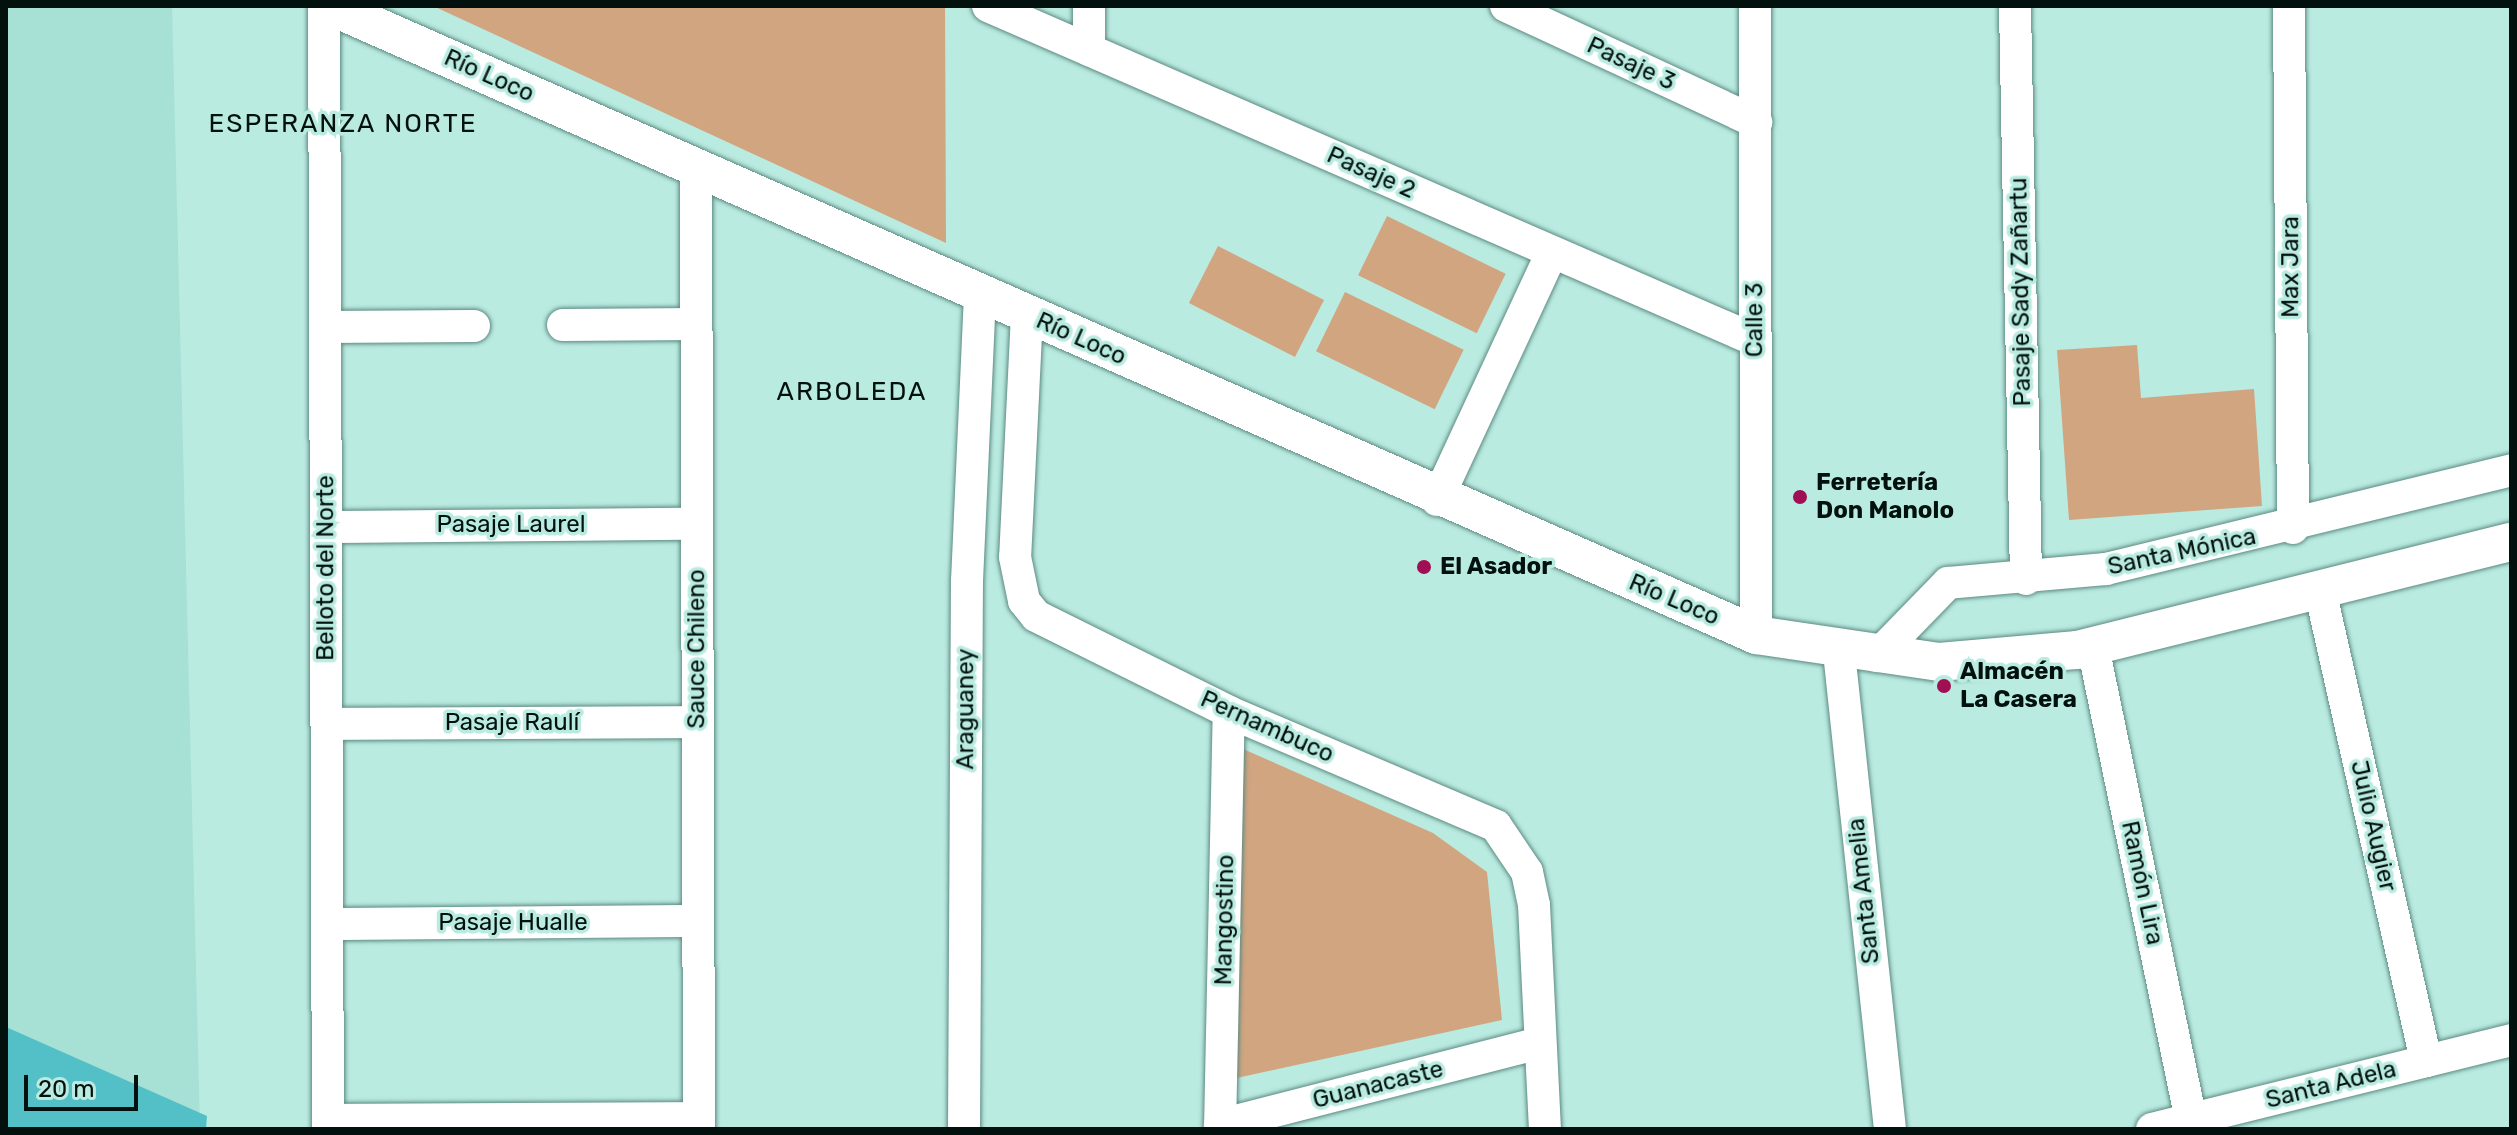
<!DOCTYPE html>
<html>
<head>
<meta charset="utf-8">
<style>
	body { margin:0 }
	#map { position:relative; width:2517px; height:1135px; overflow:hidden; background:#baebe1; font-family:Rubik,sans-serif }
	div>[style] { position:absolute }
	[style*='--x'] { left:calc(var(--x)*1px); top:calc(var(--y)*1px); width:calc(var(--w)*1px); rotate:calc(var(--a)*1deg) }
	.built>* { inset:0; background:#a7e0d5 }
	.green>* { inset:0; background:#d1a580; transform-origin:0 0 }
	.building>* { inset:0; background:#53c0c7 }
	.roads { filter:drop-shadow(0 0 2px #5c8a81) drop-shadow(0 0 2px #5c8a81) }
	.minor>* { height:32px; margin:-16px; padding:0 16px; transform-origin:16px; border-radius:16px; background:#fff }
	.tertiary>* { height:38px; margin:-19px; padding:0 19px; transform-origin:19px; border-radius:19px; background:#fff }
	.dots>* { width:22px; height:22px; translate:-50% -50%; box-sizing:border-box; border:4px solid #baebe1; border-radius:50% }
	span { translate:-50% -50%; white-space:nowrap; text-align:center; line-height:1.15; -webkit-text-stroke:7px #baebe1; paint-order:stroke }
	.street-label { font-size:24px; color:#02110e }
	.poi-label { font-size:24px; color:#02110e; font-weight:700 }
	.left { translate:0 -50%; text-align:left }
	.neighbourhood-label { font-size:26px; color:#02110e; letter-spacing:2px }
	.frame { position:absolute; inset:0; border:8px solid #02110e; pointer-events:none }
	.scale { position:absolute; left:24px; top:1075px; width:114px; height:36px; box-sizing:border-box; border:4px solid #02110e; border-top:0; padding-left:10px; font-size:24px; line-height:28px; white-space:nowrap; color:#02110e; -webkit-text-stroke:6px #baebe1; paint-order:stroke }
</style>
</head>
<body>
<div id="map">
	<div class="built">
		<i style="clip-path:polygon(6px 6px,172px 6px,200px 1129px,6px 1129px)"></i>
	</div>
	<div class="green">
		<i style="clip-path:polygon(433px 6px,945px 6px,946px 243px)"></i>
		<i style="left:1387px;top:216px;width:132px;height:66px;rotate:26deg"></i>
		<i style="left:1218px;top:246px;width:119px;height:64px;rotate:27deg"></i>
		<i style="left:1345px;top:292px;width:132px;height:66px;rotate:26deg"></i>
		<i style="clip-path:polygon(2137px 345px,2141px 398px,2254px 389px,2262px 506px,2069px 520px,2057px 350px)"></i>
		<i style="clip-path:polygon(1241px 748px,1433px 833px,1487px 872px,1502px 1020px,1232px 1079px)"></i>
	</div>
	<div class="building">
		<i style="clip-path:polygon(6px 1027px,207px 1116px,206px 1129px,6px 1129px)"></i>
	</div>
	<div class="roads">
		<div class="minor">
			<i style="--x:324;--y:6;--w:1123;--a:89.8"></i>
			<i style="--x:988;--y:6;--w:837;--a:23.53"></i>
			<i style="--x:1506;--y:6;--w:276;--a:24.9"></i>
			<i style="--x:1755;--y:6;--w:629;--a:89.91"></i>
			<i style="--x:2015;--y:6;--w:573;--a:88.9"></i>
			<i style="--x:2289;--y:6;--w:522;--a:89.56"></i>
			<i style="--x:1089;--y:50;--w:44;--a:-90"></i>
			<i style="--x:696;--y:168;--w:961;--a:89.82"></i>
			<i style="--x:1027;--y:314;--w:243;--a:92.8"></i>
			<i style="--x:1015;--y:557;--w:45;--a:78.4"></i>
			<i style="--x:1024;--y:601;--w:19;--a:51"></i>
			<i style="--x:1036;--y:616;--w:216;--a:26.4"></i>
			<i style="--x:1229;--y:712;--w:290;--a:23.1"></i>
			<i style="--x:1496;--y:826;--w:55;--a:56"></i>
			<i style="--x:1527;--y:872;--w:34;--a:78"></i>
			<i style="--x:1534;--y:905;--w:224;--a:87.2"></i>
			<i style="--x:563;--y:325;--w:133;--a:-0.4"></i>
			<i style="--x:326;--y:327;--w:148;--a:-0.4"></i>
			<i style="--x:1437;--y:500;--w:273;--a:-65.1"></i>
			<i style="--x:326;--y:527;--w:371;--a:-0.5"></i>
			<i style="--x:2320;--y:590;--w:483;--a:77.3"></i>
			<i style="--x:2093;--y:647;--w:482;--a:78.3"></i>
			<i style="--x:1839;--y:652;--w:480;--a:83.9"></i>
			<i style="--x:1877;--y:656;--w:102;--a:-45.8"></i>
			<i style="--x:1948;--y:583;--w:159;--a:-5.1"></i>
			<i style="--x:2106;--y:569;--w:417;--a:-13.7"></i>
			<i style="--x:327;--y:724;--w:371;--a:-0.3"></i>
			<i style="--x:328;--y:924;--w:370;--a:-0.5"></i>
			<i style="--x:328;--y:1120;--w:371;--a:-0.3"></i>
			<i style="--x:1220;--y:1125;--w:325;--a:-14.4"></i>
			<i style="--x:964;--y:1129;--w:548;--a:-89.69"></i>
			<i style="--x:967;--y:581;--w:291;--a:-87.4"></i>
			<i style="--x:1220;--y:1129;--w:417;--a:-88.8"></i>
			<i style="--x:2152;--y:1129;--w:370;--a:-13.9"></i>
		</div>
		<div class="tertiary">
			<i style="--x:330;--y:6;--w:1559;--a:23.8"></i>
			<i style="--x:1756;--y:635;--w:185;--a:8.4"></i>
			<i style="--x:1939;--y:662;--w:139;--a:-5"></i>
			<i style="--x:2077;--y:650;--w:447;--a:-14"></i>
		</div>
	</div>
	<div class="dots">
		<i style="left:1800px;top:497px;background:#a10f53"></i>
		<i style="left:1424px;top:567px;background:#a10f53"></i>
		<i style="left:1944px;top:686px;background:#a10f53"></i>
	</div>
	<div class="street-label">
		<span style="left:1631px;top:64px;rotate:25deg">Pasaje 3</span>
		<span style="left:489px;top:76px;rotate:24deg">Río Loco</span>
		<span style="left:1371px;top:173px;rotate:24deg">Pasaje 2</span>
		<span style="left:2291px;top:267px;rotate:-90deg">Max Jara</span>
		<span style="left:2021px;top:292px;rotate:-91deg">Pasaje Sady Zañartu</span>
		<span style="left:1755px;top:320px;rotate:-90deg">Calle 3</span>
		<span style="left:1081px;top:339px;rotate:24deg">Río Loco</span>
		<span style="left:511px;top:525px">Pasaje Laurel</span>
		<span style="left:2182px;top:552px;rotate:-12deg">Santa Mónica</span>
		<span style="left:326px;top:568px;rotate:-90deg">Belloto del Norte</span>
		<span style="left:1674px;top:600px;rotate:23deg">Río Loco</span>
		<span style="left:697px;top:649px;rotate:-90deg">Sauce Chileno</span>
		<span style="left:966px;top:709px;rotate:-90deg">Araguaney</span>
		<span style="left:512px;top:723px">Pasaje Raulí</span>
		<span style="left:1267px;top:727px;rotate:24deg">Pernambuco</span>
		<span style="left:2373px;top:826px;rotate:77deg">Julio Augier</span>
		<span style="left:2142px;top:883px;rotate:78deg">Ramón Lira</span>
		<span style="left:1864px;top:891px;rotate:-96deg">Santa Amelia</span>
		<span style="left:1225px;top:920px;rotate:-89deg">Mangostino</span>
		<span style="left:513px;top:923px">Pasaje Hualle</span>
		<span style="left:1378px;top:1085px;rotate:-14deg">Guanacaste</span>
		<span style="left:2331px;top:1085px;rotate:-14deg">Santa Adela</span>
	</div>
	<div class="poi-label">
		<span class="left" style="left:1816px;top:497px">Ferretería<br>Don Manolo</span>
		<span class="left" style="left:1440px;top:567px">El Asador</span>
		<span class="left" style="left:1960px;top:686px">Almacén<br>La Casera</span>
	</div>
	<div class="neighbourhood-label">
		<span style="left:343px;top:124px">ESPERANZA NORTE</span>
		<span style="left:852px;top:392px">ARBOLEDA</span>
	</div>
	<div class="frame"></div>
	<div class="scale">20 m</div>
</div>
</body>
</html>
